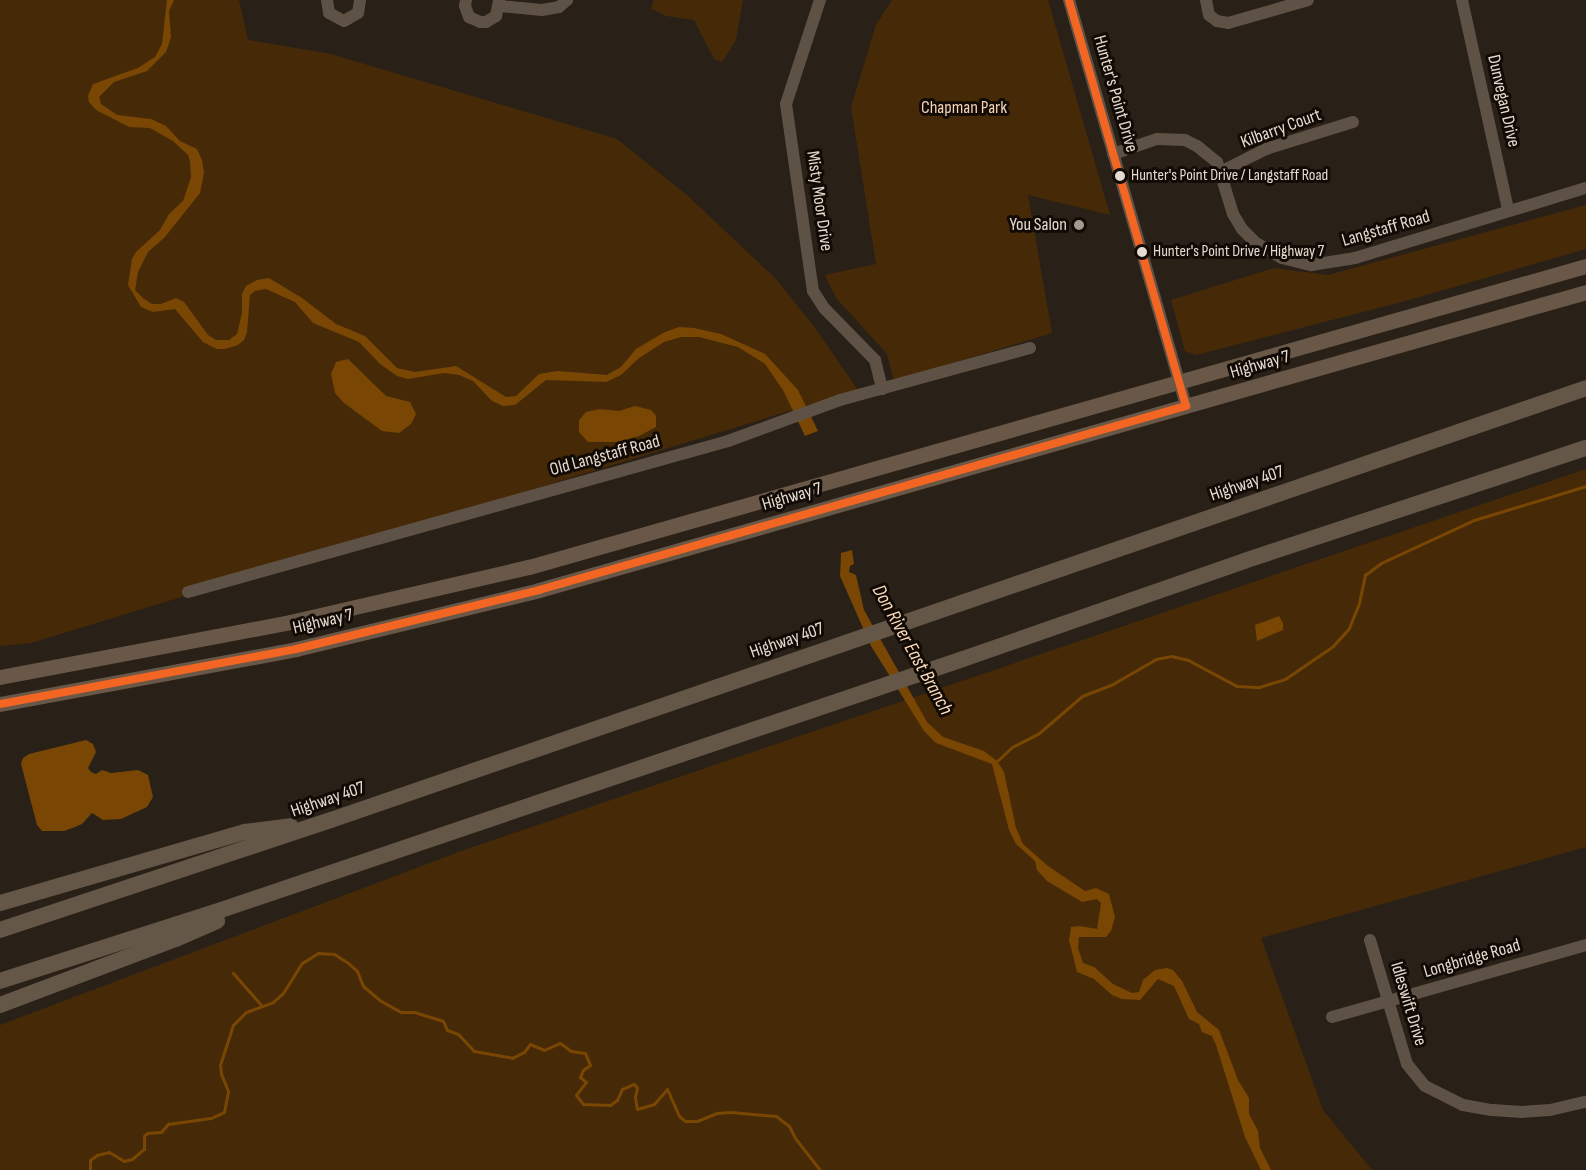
<!DOCTYPE html>
<html>
<head>
<meta charset="utf-8">
<style>
	body { margin:0 }
	#map { position:relative; width:1586px; height:1170px; overflow:hidden; background:#292017; font-family:"Sofia Sans Condensed",sans-serif }
	div>[style] { position:absolute }
	[style*='--x'] { left:calc(var(--x)*1px); top:calc(var(--y)*1px); width:calc(var(--w)*1px); rotate:calc(var(--a)*1deg) }
	.green>* { inset:0; background:#462a07 }
	.water>* { inset:0; background:#794604 }
	.stream>* { height:3px; margin:-1.5px; padding:0 1.5px; transform-origin:1.5px; border-radius:1.5px; background:#794604 }
	.minor>* { height:12px; margin:-6px; padding:0 6px; transform-origin:6px; border-radius:6px; background:#5e5145 }
	.major>* { height:15px; margin:-7.5px; padding:0 7.5px; transform-origin:7.5px; border-radius:7.5px; background:#695747 }
	.highway>* { height:16px; margin:-8px; padding:0 8px; transform-origin:8px; border-radius:8px; background:#655747 }
	.bus-1>* { height:8px; margin:-4px; padding:0 4px; transform-origin:4px; border-radius:4px; background:#f26522 }
	.dots>* { width:16px; height:16px; translate:-50% -50%; box-sizing:border-box; border:3px solid #120b05; border-radius:50% }
	span { translate:-50% -50%; white-space:nowrap; text-align:center; line-height:1.15; -webkit-text-stroke:6px #120b05; paint-order:stroke }
	.bus-label { font-size:16px; color:#e6dbd1 }
	.left { translate:0 -50%; text-align:left }
	.street-label { font-size:18px; color:#e6dbd1 }
	.park-label { font-size:18px; color:#f3d2b5 }
	.poi-label { font-size:18px; color:#e6dbd1 }
	.right { translate:-100% -50%; text-align:right }
	.water-label { font-size:20px; color:#fcdbbd; font-style:italic }
</style>
</head>
<body>
<div id="map">
	<div class="green">
		<i style="clip-path:polygon(0 0,239px 0,248px 40px,331px 54px,617px 139px,687px 195px,775px 278px,813px 325px,858px 390px,31px 643px,0 646px)"></i>
		<i style="clip-path:polygon(654px 0,743px 0,736px 40px,722px 62px,714px 59px,694px 20px,666px 16px,651px 8px)"></i>
		<i style="clip-path:polygon(892px 0,1048px 0,1110px 215px,1028px 195px,1052px 333px,894px 381px,887px 354px,836px 298px,825px 275px,876px 264px,851px 107px,876px 25px)"></i>
		<i style="clip-path:polygon(1586px 205px,1586px 249px,1409px 300px,1196px 355px,1185px 351px,1171px 300px,1274px 268px,1328px 275px)"></i>
		<i style="clip-path:polygon(1586px 469px,1586px 847px,1261px 938px,1323px 1110px,1372px 1170px,0 1170px,0 1025px,464px 850px)"></i>
	</div>
	<div class="water">
		<i style="clip-path:polygon(167px 0,174px 0,169px 11px,171px 37px,166px 52px,147px 71px,114px 82px,99px 97px,101px 104px,117px 115px,151px 119px,166px 126px,180px 141px,197px 149px,202px 160px,204px 173px,200px 193px,165px 237px,148px 252px,138px 272px,135px 290px,144px 299px,152px 304px,161px 304px,176px 298px,184px 302px,208px 335px,216px 340px,229px 340px,237px 334px,242px 313px,242px 294px,246px 286px,257px 280px,269px 278px,302px 298px,336px 324px,365px 336px,397px 368px,415px 372px,456px 366px,506px 397px,516px 396px,539px 374px,558px 371px,607px 375px,621px 367px,636px 349px,663px 333px,679px 327px,694px 328px,721px 334px,765px 354px,798px 390px,818px 431px,805px 436px,783px 390px,765px 364px,738px 347px,699px 337px,681px 337px,664px 342px,639px 358px,621px 375px,606px 382px,546px 380px,515px 405px,503px 406px,492px 401px,473px 381px,459px 375px,444px 373px,408px 379px,397px 376px,380px 364px,359px 342px,313px 323px,295px 302px,266px 289px,255px 291px,250px 295px,247px 332px,244px 340px,238px 345px,225px 349px,217px 349px,203px 342px,175px 309px,153px 312px,141px 307px,128px 285px,132px 259px,136px 252px,160px 230px,169px 214px,183px 201px,191px 177px,190px 161px,188px 155px,173px 141px,150px 128px,129px 127px,96px 110px,89px 102px,88px 96px,93px 84px,138px 68px,155px 57px,162px 44px)"></i>
		<i style="clip-path:polygon(348px 359px,386px 396px,410px 402px,416px 414px,411px 424px,399px 433px,382px 431px,344px 403px,335px 393px,331px 374px,336px 362px)"></i>
		<i style="clip-path:polygon(635px 406px,651px 410px,656px 416px,656px 427px,639px 436px,618px 442px,588px 442px,579px 432px,579px 420px,586px 412px,600px 409px,619px 411px)"></i>
		<i style="clip-path:polygon(852px 550px,854px 564px,850px 566px,849px 572px,856px 575px,864px 610px,927px 722px,943px 737px,984px 751px,997px 761px,1004px 772px,1016px 828px,1023px 844px,1048px 866px,1085px 891px,1096px 888px,1109px 894px,1115px 917px,1111px 931px,1106px 937px,1079px 937px,1078px 948px,1083px 963px,1094px 967px,1113px 984px,1132px 993px,1139px 992px,1143px 980px,1155px 970px,1167px 968px,1173px 970px,1182px 981px,1197px 1012px,1219px 1030px,1238px 1080px,1249px 1098px,1249px 1114px,1258px 1131px,1260px 1148px,1271px 1170px,1261px 1170px,1245px 1137px,1216px 1045px,1212px 1036px,1202px 1032px,1199px 1024px,1189px 1019px,1174px 986px,1158px 979px,1140px 1000px,1122px 999px,1112px 995px,1094px 979px,1077px 972px,1069px 940px,1071px 927px,1080px 926px,1097px 929px,1101px 903px,1097px 899px,1082px 902px,1047px 881px,1037px 870px,1035px 861px,1016px 844px,1009px 830px,992px 764px,936px 743px,924px 731px,871px 646px,840px 576px,841px 553px)"></i>
		<i style="clip-path:polygon(1279px 616px,1283px 623px,1283px 630px,1257px 641px,1255px 625px)"></i>
		<i style="clip-path:polygon(86px 740px,93px 744px,96px 752px,88px 768px,91px 772px,96px 774px,102px 770px,111px 773px,138px 770px,148px 775px,153px 797px,147px 807px,121px 819px,103px 820px,92px 813px,82px 824px,75px 827px,64px 831px,42px 831px,37px 825px,21px 764px,23px 758px,29px 754px)"></i>
	</div>
	<div class="stream">
		<i style="--x:996;--y:762;--w:22;--a:-43"></i>
		<i style="--x:1012;--y:747;--w:30;--a:-27"></i>
		<i style="--x:1039;--y:733;--w:57;--a:-40.7"></i>
		<i style="--x:1082;--y:696;--w:31;--a:-21"></i>
		<i style="--x:1111;--y:685;--w:52;--a:-30"></i>
		<i style="--x:1156;--y:659;--w:15;--a:-11"></i>
		<i style="--x:1171;--y:656;--w:17;--a:13"></i>
		<i style="--x:1188;--y:660;--w:55;--a:28"></i>
		<i style="--x:1237;--y:686;--w:22;--a:3"></i>
		<i style="--x:1259;--y:687;--w:27;--a:-17"></i>
		<i style="--x:1285;--y:679;--w:58;--a:-34.5"></i>
		<i style="--x:1333;--y:646;--w:24;--a:-48"></i>
		<i style="--x:1349;--y:628;--w:27;--a:-68"></i>
		<i style="--x:1359;--y:603;--w:29;--a:-78"></i>
		<i style="--x:1365;--y:575;--w:20;--a:-37"></i>
		<i style="--x:1381;--y:563;--w:102;--a:-24.8"></i>
		<i style="--x:1474;--y:520;--w:117;--a:-16.9"></i>
		<i style="--x:233;--y:973;--w:44;--a:48.7"></i>
		<i style="--x:90;--y:1170;--w:10;--a:-90"></i>
		<i style="--x:90;--y:1160;--w:9;--a:-36"></i>
		<i style="--x:97;--y:1155;--w:12;--a:-14"></i>
		<i style="--x:109;--y:1152;--w:17;--a:31"></i>
		<i style="--x:124;--y:1161;--w:8;--a:-14"></i>
		<i style="--x:132;--y:1159;--w:16;--a:-40"></i>
		<i style="--x:144;--y:1149;--w:13;--a:-90"></i>
		<i style="--x:144;--y:1136;--w:4;--a:-45"></i>
		<i style="--x:147;--y:1133;--w:14;--a:-4"></i>
		<i style="--x:161;--y:1132;--w:11;--a:-49"></i>
		<i style="--x:168;--y:1124;--w:43;--a:-7.9"></i>
		<i style="--x:211;--y:1118;--w:14;--a:-25"></i>
		<i style="--x:224;--y:1112;--w:21;--a:-79"></i>
		<i style="--x:228;--y:1091;--w:18;--a:-112"></i>
		<i style="--x:221;--y:1074;--w:9;--a:-96"></i>
		<i style="--x:220;--y:1065;--w:42;--a:-72"></i>
		<i style="--x:233;--y:1025;--w:18;--a:-45"></i>
		<i style="--x:246;--y:1012;--w:29;--a:-20"></i>
		<i style="--x:273;--y:1002;--w:13;--a:-42"></i>
		<i style="--x:283;--y:993;--w:36;--a:-58"></i>
		<i style="--x:302;--y:963;--w:19;--a:-32"></i>
		<i style="--x:318;--y:953;--w:16;--a:4"></i>
		<i style="--x:334;--y:954;--w:15;--a:32"></i>
		<i style="--x:347;--y:962;--w:13;--a:42"></i>
		<i style="--x:357;--y:971;--w:16;--a:68"></i>
		<i style="--x:363;--y:986;--w:23;--a:40"></i>
		<i style="--x:381;--y:1001;--w:23;--a:29"></i>
		<i style="--x:401;--y:1012;--w:13;--a:0"></i>
		<i style="--x:414;--y:1012;--w:30;--a:17"></i>
		<i style="--x:443;--y:1021;--w:10;--a:66"></i>
		<i style="--x:447;--y:1030;--w:12;--a:20"></i>
		<i style="--x:458;--y:1034;--w:23;--a:47"></i>
		<i style="--x:474;--y:1051;--w:39;--a:10"></i>
		<i style="--x:512;--y:1058;--w:13;--a:-27"></i>
		<i style="--x:524;--y:1052;--w:10;--a:-53"></i>
		<i style="--x:530;--y:1044;--w:15;--a:23"></i>
		<i style="--x:544;--y:1050;--w:17;--a:-24"></i>
		<i style="--x:560;--y:1043;--w:14;--a:36"></i>
		<i style="--x:571;--y:1051;--w:14;--a:8"></i>
		<i style="--x:585;--y:1053;--w:13;--a:67"></i>
		<i style="--x:590;--y:1065;--w:9;--a:144"></i>
		<i style="--x:583;--y:1070;--w:8;--a:113"></i>
		<i style="--x:580;--y:1077;--w:8;--a:40"></i>
		<i style="--x:586;--y:1082;--w:16;--a:128"></i>
		<i style="--x:576;--y:1095;--w:11;--a:52"></i>
		<i style="--x:583;--y:1104;--w:27;--a:2"></i>
		<i style="--x:610;--y:1105;--w:9;--a:-36"></i>
		<i style="--x:617;--y:1100;--w:12;--a:-66"></i>
		<i style="--x:622;--y:1089;--w:13;--a:-23"></i>
		<i style="--x:634;--y:1084;--w:5;--a:53"></i>
		<i style="--x:637;--y:1088;--w:9;--a:103"></i>
		<i style="--x:635;--y:1097;--w:12;--a:81"></i>
		<i style="--x:637;--y:1109;--w:18;--a:-16"></i>
		<i style="--x:654;--y:1104;--w:20;--a:-49"></i>
		<i style="--x:667;--y:1089;--w:30;--a:66"></i>
		<i style="--x:679;--y:1116;--w:8;--a:40"></i>
		<i style="--x:685;--y:1121;--w:12;--a:0"></i>
		<i style="--x:697;--y:1121;--w:22;--a:-22"></i>
		<i style="--x:717;--y:1113;--w:14;--a:-4"></i>
		<i style="--x:731;--y:1112;--w:45;--a:5.1"></i>
		<i style="--x:776;--y:1116;--w:16;--a:38"></i>
		<i style="--x:789;--y:1126;--w:13;--a:63"></i>
		<i style="--x:795;--y:1138;--w:41;--a:52"></i>
	</div>
	<div class="minor">
		<i style="--x:327;--y:0;--w:13;--a:81"></i>
		<i style="--x:329;--y:13;--w:17;--a:28"></i>
		<i style="--x:344;--y:21;--w:16;--a:-30"></i>
		<i style="--x:358;--y:13;--w:13;--a:-81"></i>
		<i style="--x:466;--y:0;--w:6;--a:99"></i>
		<i style="--x:465;--y:6;--w:12;--a:70"></i>
		<i style="--x:469;--y:17;--w:12;--a:24"></i>
		<i style="--x:480;--y:22;--w:6;--a:0"></i>
		<i style="--x:486;--y:22;--w:12;--a:-31"></i>
		<i style="--x:496;--y:16;--w:16;--a:-79"></i>
		<i style="--x:820;--y:0;--w:109;--a:108.1"></i>
		<i style="--x:786;--y:104;--w:189;--a:81.8"></i>
		<i style="--x:813;--y:291;--w:20;--a:57"></i>
		<i style="--x:824;--y:308;--w:73;--a:45.6"></i>
		<i style="--x:875;--y:360;--w:30;--a:76"></i>
		<i style="--x:1069;--y:0;--w:423;--a:73.9"></i>
		<i style="--x:1206;--y:0;--w:15;--a:79"></i>
		<i style="--x:1209;--y:15;--w:10;--a:37"></i>
		<i style="--x:1217;--y:21;--w:11;--a:10"></i>
		<i style="--x:1228;--y:23;--w:83;--a:-16"></i>
		<i style="--x:1462;--y:0;--w:215;--a:77.6"></i>
		<i style="--x:499;--y:6;--w:43;--a:5.3"></i>
		<i style="--x:542;--y:10;--w:17;--a:-10"></i>
		<i style="--x:559;--y:7;--w:11;--a:-41"></i>
		<i style="--x:1113;--y:154;--w:46;--a:-18.8"></i>
		<i style="--x:1157;--y:139;--w:28;--a:2"></i>
		<i style="--x:1185;--y:140;--w:13;--a:27"></i>
		<i style="--x:1197;--y:146;--w:26;--a:39"></i>
		<i style="--x:1217;--y:162;--w:54;--a:72.9"></i>
		<i style="--x:1233;--y:214;--w:17;--a:59"></i>
		<i style="--x:1242;--y:229;--w:20;--a:45"></i>
		<i style="--x:1256;--y:243;--w:30;--a:30"></i>
		<i style="--x:1282;--y:258;--w:30;--a:14"></i>
		<i style="--x:1311;--y:265;--w:45;--a:-9"></i>
		<i style="--x:1355;--y:258;--w:241;--a:-16.9"></i>
		<i style="--x:1222;--y:171;--w:49;--a:-26.6"></i>
		<i style="--x:1266;--y:149;--w:91;--a:-17.2"></i>
		<i style="--x:188;--y:592;--w:561;--a:-15.62"></i>
		<i style="--x:728;--y:441;--w:119;--a:-20.1"></i>
		<i style="--x:840;--y:400;--w:197;--a:-15.3"></i>
		<i style="--x:1370;--y:940;--w:129;--a:73.4"></i>
		<i style="--x:1407;--y:1064;--w:28;--a:51"></i>
		<i style="--x:1425;--y:1086;--w:42;--a:26.6"></i>
		<i style="--x:1463;--y:1105;--w:29;--a:10"></i>
		<i style="--x:1492;--y:1110;--w:30;--a:4"></i>
		<i style="--x:1522;--y:1112;--w:28;--a:-4"></i>
		<i style="--x:1550;--y:1110;--w:37;--a:-13"></i>
		<i style="--x:1332;--y:1017;--w:264;--a:-15.8"></i>
	</div>
	<div class="major">
		<i style="--x:0;--y:677;--w:295;--a:-10.7"></i>
		<i style="--x:290;--y:622;--w:245;--a:-13"></i>
		<i style="--x:529;--y:567;--w:1099;--a:-15.9"></i>
		<i style="--x:0;--y:704;--w:301;--a:-10.5"></i>
		<i style="--x:296;--y:649;--w:250;--a:-13.6"></i>
		<i style="--x:539;--y:590;--w:1089;--a:-15.89"></i>
	</div>
	<div class="highway">
		<i style="--x:0;--y:903;--w:255;--a:-16.2"></i>
		<i style="--x:245;--y:832;--w:46;--a:-7.4"></i>
		<i style="--x:0;--y:930;--w:349;--a:-18.4"></i>
		<i style="--x:331;--y:820;--w:1327;--a:-18.99"></i>
		<i style="--x:0;--y:981;--w:232;--a:-17.8"></i>
		<i style="--x:221;--y:910;--w:783;--a:-18.69"></i>
		<i style="--x:963;--y:659;--w:298;--a:-19.2"></i>
		<i style="--x:1244;--y:561;--w:360;--a:-18.3"></i>
		<i style="--x:0;--y:1005;--w:188;--a:-20.6"></i>
		<i style="--x:176;--y:939;--w:45;--a:-23.7"></i>
	</div>
	<div class="bus-1">
		<i style="--x:0;--y:704;--w:301;--a:-10.5"></i>
		<i style="--x:296;--y:649;--w:250;--a:-13.6"></i>
		<i style="--x:539;--y:590;--w:673;--a:-15.88"></i>
		<i style="--x:1186;--y:406;--w:423;--a:-106.1"></i>
	</div>
	<div class="dots">
		<i style="left:1120px;top:176px;background:#e6dbd1"></i>
		<i style="left:1079px;top:225px;background:#a49a90"></i>
		<i style="left:1142px;top:252px;background:#e6dbd1"></i>
	</div>
	<div class="bus-label">
		<span class="left" style="left:1131px;top:176px">Hunter's Point Drive / Langstaff Road</span>
		<span class="left" style="left:1153px;top:252px">Hunter's Point Drive / Highway 7</span>
	</div>
	<div class="street-label">
		<span style="left:1115px;top:94px;rotate:74deg">Hunter's Point Drive</span>
		<span style="left:1503px;top:101px;rotate:77deg">Dunvegan Drive</span>
		<span style="left:1281px;top:129px;rotate:-20deg">Kilbarry Court</span>
		<span style="left:819px;top:201px;rotate:82deg">Misty Moor Drive</span>
		<span style="left:1386px;top:229px;rotate:-16deg">Langstaff Road</span>
		<span style="left:1260px;top:365px;rotate:-16deg">Highway 7</span>
		<span style="left:605px;top:456px;rotate:-15deg">Old Langstaff Road</span>
		<span style="left:1247px;top:484px;rotate:-19deg">Highway 407</span>
		<span style="left:792px;top:497px;rotate:-16deg">Highway 7</span>
		<span style="left:323px;top:622px;rotate:-13deg">Highway 7</span>
		<span style="left:787px;top:641px;rotate:-19deg">Highway 407</span>
		<span style="left:328px;top:800px;rotate:-19deg">Highway 407</span>
		<span style="left:1472px;top:959px;rotate:-16deg">Longbridge Road</span>
		<span style="left:1408px;top:1004px;rotate:73deg">Idleswift Drive</span>
	</div>
	<div class="park-label">
		<span style="left:964px;top:108px">Chapman Park</span>
	</div>
	<div class="poi-label">
		<span class="right" style="left:1067px;top:225px">You Salon</span>
	</div>
	<div class="water-label">
		<span style="left:912px;top:650px;rotate:61deg">Don River East Branch</span>
	</div>
</div>
</body>
</html>
